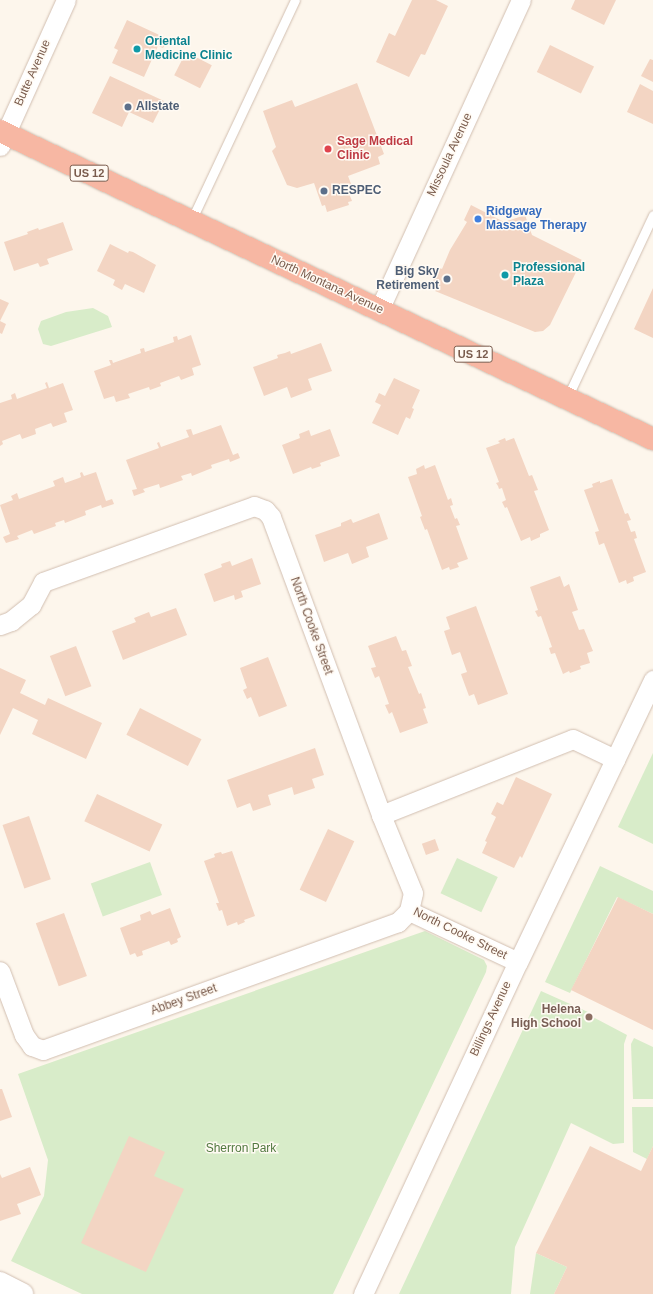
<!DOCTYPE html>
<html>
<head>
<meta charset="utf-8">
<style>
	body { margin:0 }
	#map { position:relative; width:653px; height:1294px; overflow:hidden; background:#fdf6ec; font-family:Helvetica,sans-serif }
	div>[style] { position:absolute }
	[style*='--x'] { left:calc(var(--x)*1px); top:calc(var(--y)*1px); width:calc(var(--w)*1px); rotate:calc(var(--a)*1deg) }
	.green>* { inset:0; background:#d8ecc9; transform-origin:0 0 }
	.building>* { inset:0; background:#f3d5c3; transform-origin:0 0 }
	.roads { filter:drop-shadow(0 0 1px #d1beb0) drop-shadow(0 0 1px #d1beb0) }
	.lane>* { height:9px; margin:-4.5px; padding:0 4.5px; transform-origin:4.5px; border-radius:4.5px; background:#fff }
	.street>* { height:19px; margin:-9.5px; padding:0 9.5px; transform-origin:9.5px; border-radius:9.5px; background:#fff }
	.secondary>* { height:22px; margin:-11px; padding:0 11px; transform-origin:11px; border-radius:11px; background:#fff }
	.highway>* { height:22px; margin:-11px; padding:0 11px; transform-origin:11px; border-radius:11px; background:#f7b7a3 }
	.dots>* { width:11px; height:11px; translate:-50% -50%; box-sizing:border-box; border:2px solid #fffaf3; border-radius:50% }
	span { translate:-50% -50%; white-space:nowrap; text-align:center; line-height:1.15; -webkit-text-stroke:3px #fffaf3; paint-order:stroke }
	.shield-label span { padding:1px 3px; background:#fffaf3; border:1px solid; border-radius:3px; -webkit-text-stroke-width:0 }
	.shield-label { font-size:11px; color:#7a5c4d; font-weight:700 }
	.culture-label { font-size:12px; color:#0d838f; font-weight:700 }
	.left { translate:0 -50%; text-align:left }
	.street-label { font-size:12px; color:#7a5c4d }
	.service-label { font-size:12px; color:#4e5e75; font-weight:700 }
	.right { translate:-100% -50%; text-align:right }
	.health-label { font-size:12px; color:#be3a42; font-weight:700 }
	.shop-label { font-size:12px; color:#366cbe; font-weight:700 }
	.education-label { font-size:12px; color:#785e54; font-weight:700 }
	.park-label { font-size:12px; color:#537a41 }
</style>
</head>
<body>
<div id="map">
	<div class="green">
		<i style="clip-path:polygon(93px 308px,108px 316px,112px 327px,51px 346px,43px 344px,38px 329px,41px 321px,66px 312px)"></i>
		<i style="clip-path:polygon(653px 753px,653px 844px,618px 827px)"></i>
		<i style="left:457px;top:858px;width:45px;height:39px;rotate:25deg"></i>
		<i style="left:150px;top:862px;width:35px;height:63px;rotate:70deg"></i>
		<i style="clip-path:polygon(600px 866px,653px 891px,653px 914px,617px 897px,570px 993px,545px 982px)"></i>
		<i style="clip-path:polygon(425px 931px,484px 960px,487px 966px,486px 972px,333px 1294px,82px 1294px,11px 1261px,44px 1196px,48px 1160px,18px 1074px)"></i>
		<i style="clip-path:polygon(541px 991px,588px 1012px,591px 1016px,627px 1035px,624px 1044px,624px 1143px,613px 1144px,571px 1123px,515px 1247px,511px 1294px,399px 1294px)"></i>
		<i style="clip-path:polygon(634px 1038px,653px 1047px,653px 1099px,633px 1099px,631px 1044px)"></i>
		<i style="clip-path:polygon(632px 1107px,653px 1107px,653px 1146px,647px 1159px,633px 1152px)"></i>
		<i style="clip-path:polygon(536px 1253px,567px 1267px,554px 1294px,530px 1294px)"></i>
	</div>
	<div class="building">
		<i style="clip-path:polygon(412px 0,436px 0,448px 6px,425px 55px,421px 54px,409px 77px,376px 62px,389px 33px,395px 36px)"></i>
		<i style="clip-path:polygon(575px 0,616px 0,604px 25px,571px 9px)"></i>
		<i style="clip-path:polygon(127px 20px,168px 39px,163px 48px,158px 46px,144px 77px,112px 63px,118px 50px,114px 48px)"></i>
		<i style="left:550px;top:45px;width:49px;height:30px;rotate:26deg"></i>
		<i style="left:186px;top:52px;width:29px;height:26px;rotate:27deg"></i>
		<i style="clip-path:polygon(650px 59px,653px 60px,653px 82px,641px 76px)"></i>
		<i style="clip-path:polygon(110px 76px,164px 101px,153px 123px,129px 112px,122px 127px,92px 113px)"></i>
		<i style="clip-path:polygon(357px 83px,384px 154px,378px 157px,380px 164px,348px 176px,353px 189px,348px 191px,352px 201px,348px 202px,349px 205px,327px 212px,325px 205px,322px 206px,314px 183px,297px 188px,287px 185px,272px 151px,276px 147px,263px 111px,292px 100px,295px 107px)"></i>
		<i style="clip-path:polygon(640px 84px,653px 91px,653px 124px,627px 112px)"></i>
		<i style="clip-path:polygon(471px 205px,504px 222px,525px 215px,532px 235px,582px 260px,550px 325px,543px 331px,535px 332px,435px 291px,439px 283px,433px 281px,438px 267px,442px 269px,450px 250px,467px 222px,464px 220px)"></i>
		<i style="clip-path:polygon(63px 222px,73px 250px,47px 259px,49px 264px,40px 267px,38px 263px,14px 271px,4px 242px,28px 234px,27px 232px,38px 228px,39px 230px)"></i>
		<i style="clip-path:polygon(110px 244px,128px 253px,129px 251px,133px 252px,156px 265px,144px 293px,125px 284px,122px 290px,113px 285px,115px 280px,97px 271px)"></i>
		<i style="clip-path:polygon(653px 288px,653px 338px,634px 329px)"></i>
		<i style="clip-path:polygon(0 299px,9px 303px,0 321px,6px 324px,2px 334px,0 333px)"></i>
		<i style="clip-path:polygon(191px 335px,201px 365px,192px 368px,194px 375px,181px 380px,179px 376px,160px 383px,161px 386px,150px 390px,149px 387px,128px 394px,130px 398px,116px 402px,114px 396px,104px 399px,94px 371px,111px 365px,109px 360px,112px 360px,113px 363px,141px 353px,140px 349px,144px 348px,145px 352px,174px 342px,173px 337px,177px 336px,178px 340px)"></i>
		<i style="clip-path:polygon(321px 343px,332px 371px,308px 379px,312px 390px,291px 398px,287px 387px,264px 396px,253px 367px,278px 358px,277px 355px,285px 353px,290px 351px,291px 354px)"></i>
		<i style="clip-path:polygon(394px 378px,420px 390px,412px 408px,414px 409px,410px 419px,406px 417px,398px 435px,372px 423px,381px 405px,375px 402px,379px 393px,385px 396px)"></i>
		<i style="clip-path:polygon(47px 382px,49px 388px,63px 383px,73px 410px,64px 413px,67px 422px,53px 427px,51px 423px,35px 429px,36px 434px,22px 439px,20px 434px,2px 441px,3px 444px,0 446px,0 403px,12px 399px,11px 395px,15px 393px,17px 399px,47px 388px,45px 383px)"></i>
		<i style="clip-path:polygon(221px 425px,233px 455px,238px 453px,240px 458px,230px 462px,229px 459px,211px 465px,212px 468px,192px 476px,191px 473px,181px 476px,183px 480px,160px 488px,159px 484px,143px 489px,145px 492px,134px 496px,132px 490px,137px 489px,126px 460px,159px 448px,157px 443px,159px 442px,161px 447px,189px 437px,186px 430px,191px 429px,193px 435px)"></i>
		<i style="clip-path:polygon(330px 429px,340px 456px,320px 463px,321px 466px,312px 469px,311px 467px,293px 474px,282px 445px,300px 438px,299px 434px,309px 430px,311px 436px)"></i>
		<i style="clip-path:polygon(505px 438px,506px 441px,514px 438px,529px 476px,532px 475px,538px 490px,534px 491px,549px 530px,540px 534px,540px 537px,531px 541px,530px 537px,521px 541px,507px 507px,505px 508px,502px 502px,506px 500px,502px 488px,499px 489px,498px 486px,496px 483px,499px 482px,486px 448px,500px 443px,498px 441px)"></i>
		<i style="clip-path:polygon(424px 465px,425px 469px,435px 465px,448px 500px,451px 498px,453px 505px,450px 506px,455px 519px,457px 518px,460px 525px,456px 526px,468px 559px,457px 563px,459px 567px,450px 570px,449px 567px,442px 570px,427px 529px,425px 530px,420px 517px,422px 516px,408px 477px,417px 474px,416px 469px)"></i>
		<i style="clip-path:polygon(82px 472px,84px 476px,96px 472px,106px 501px,112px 499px,114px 504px,102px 508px,101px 505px,85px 511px,86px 515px,65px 523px,64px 520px,55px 523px,56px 526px,34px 534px,32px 530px,17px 536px,19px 539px,6px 543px,3px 537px,10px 534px,0 505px,13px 500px,11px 496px,17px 493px,19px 499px,55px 486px,53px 481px,63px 477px,65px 483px,79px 478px,81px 477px,80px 473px)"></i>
		<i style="clip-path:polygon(612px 479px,625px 514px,628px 513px,631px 520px,627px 521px,631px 532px,635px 531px,637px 538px,634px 539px,646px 572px,633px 577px,634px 581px,627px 584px,626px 580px,619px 583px,604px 543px,599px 545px,595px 532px,599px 531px,584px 490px,593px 487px,592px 484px,600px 481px,600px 483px)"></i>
		<i style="clip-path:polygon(379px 513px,388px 539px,366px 547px,369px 557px,352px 564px,348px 553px,324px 562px,315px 535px,341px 526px,341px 523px,351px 519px,353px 523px)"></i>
		<i style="clip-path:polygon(252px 558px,261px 584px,241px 591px,243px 597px,235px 600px,234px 595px,214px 602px,204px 574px,222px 567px,221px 564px,230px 561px,232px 566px)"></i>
		<i style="clip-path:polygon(560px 576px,564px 587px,569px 584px,578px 610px,572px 612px,579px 630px,584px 629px,593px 651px,587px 653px,590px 663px,580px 666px,581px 669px,570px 673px,569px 671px,563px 674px,555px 653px,551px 654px,549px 648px,552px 647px,541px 616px,538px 617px,535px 611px,538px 610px,530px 587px)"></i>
		<i style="clip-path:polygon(476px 606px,508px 694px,478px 705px,474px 694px,469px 696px,462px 677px,461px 674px,467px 672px,460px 652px,452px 655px,444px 631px,450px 629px,446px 617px)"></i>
		<i style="clip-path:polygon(176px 608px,187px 635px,123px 660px,112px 631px,136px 622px,134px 618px,149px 612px,151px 617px)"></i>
		<i style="clip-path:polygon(396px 636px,402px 651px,406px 650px,412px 666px,408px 667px,419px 694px,421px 693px,426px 708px,423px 709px,428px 723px,400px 733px,392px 712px,389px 714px,385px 705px,389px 704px,379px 676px,375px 678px,371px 668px,376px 667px,368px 646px)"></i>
		<i style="left:76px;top:646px;width:43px;height:28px;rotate:69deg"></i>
		<i style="clip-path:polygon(268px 657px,287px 706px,259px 717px,251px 697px,247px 699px,243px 690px,247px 688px,240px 668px)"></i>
		<i style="clip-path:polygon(0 668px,26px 680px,20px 693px,45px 705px,48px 698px,102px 723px,86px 759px,32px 734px,38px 720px,13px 708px,0 735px)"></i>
		<i style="left:140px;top:708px;width:69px;height:30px;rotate:27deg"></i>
		<i style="clip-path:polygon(315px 748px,324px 775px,312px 779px,315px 788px,294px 795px,292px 787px,268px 795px,271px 805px,253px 811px,250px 803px,237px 808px,227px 780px)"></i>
		<i style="clip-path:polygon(516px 777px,552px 794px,522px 858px,520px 856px,514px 868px,482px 853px,487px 842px,485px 841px,496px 817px,491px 814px,497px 802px,503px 805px)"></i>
		<i style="left:97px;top:794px;width:72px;height:30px;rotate:25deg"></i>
		<i style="left:29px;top:816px;width:67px;height:28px;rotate:71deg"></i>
		<i style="left:328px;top:829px;width:29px;height:67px;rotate:25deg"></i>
		<i style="left:435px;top:839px;width:12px;height:14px;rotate:70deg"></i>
		<i style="clip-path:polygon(232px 851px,255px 916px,244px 920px,245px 922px,238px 925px,237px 922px,227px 926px,222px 910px,219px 911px,218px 908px,216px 903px,219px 903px,204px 861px,215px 857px,214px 854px,217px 853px,221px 852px,222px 854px)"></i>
		<i style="clip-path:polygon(618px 897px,653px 914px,653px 1030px,571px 990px)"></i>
		<i style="clip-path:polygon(170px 908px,181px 937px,177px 939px,178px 942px,171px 945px,169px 941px,142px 951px,143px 955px,137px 957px,135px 953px,130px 955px,120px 928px,141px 920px,140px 915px,150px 911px,152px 915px)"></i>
		<i style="left:64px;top:913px;width:67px;height:30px;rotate:70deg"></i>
		<i style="clip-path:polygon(0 1089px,2px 1089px,12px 1117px,0 1121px)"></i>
		<i style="clip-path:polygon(129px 1136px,165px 1152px,154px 1176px,184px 1189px,146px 1272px,81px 1243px)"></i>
		<i style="clip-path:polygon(590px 1146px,641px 1171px,653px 1146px,653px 1294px,554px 1294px,567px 1267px,536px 1253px)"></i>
		<i style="clip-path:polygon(30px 1167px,41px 1195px,17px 1204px,21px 1214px,0 1221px,0 1174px,2px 1178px)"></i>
	</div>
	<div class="roads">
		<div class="lane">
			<i style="--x:191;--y:221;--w:244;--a:-64.8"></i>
			<i style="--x:567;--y:398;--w:202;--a:-64.8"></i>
		</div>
		<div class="street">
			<i style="--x:0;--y:146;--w:160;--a:-65.7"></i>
			<i style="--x:379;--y:310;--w:341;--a:-65.4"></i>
			<i style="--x:0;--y:625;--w:12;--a:-20"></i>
			<i style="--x:11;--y:621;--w:26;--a:-39"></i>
			<i style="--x:31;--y:605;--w:26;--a:-62"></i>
			<i style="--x:43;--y:582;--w:224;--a:-19.8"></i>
			<i style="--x:254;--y:506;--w:12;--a:20"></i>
			<i style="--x:265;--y:510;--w:9;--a:49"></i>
			<i style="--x:271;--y:517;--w:318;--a:69.7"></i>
			<i style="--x:381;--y:815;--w:84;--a:67.7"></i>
			<i style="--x:413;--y:893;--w:18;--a:103"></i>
			<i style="--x:409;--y:911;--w:16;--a:135"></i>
			<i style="--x:398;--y:922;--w:377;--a:160.2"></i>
			<i style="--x:43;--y:1050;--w:12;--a:-160"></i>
			<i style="--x:32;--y:1046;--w:14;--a:-126"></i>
			<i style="--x:24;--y:1035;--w:68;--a:-110.6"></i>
			<i style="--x:381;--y:815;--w:206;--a:-21.6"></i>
			<i style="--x:573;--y:739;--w:47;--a:25.5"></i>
			<i style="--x:409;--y:911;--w:120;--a:25.1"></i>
			<i style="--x:363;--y:1294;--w:366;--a:-65"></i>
			<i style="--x:518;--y:962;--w:313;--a:-64.4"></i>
		</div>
		<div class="secondary">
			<i style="--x:0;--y:1283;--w:25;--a:27"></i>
		</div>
		<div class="highway">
			<i style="--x:0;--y:131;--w:722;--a:25.25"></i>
		</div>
	</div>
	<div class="dots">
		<i style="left:137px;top:49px;background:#0f9aa8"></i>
		<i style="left:128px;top:107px;background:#5c6f8a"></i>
		<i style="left:328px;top:149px;background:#e0444e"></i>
		<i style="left:324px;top:191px;background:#5c6f8a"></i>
		<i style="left:478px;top:219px;background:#3f7fe0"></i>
		<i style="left:505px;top:275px;background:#0f9aa8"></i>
		<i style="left:447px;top:279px;background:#5c6f8a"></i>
		<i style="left:589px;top:1017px;background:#8d6e63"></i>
	</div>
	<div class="shield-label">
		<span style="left:89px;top:173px">US 12</span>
		<span style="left:473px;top:354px">US 12</span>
	</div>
	<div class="culture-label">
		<span class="left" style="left:145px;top:49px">Oriental<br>Medicine Clinic</span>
		<span class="left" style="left:513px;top:275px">Professional<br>Plaza</span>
	</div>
	<div class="street-label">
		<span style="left:33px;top:73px;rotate:-66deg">Butte Avenue</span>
		<span style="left:450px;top:155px;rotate:-65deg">Missoula Avenue</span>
		<span style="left:327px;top:285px;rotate:25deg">North Montana Avenue</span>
		<span style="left:311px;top:626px;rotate:70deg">North Cooke Street</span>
		<span style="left:460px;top:934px;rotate:26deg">North Cooke Street</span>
		<span style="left:184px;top:1000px;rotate:-20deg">Abbey Street</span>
		<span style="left:491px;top:1019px;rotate:-65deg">Billings Avenue</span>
	</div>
	<div class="service-label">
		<span class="left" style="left:136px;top:107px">Allstate</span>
		<span class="left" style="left:332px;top:191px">RESPEC</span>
		<span class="right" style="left:439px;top:279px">Big Sky<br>Retirement</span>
	</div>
	<div class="health-label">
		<span class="left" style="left:337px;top:149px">Sage Medical<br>Clinic</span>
	</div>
	<div class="shop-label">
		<span class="left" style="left:486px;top:219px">Ridgeway<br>Massage Therapy</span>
	</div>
	<div class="education-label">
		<span class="right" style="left:581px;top:1017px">Helena<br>High School</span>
	</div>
	<div class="park-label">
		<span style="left:241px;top:1149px">Sherron Park</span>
	</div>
</div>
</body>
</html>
